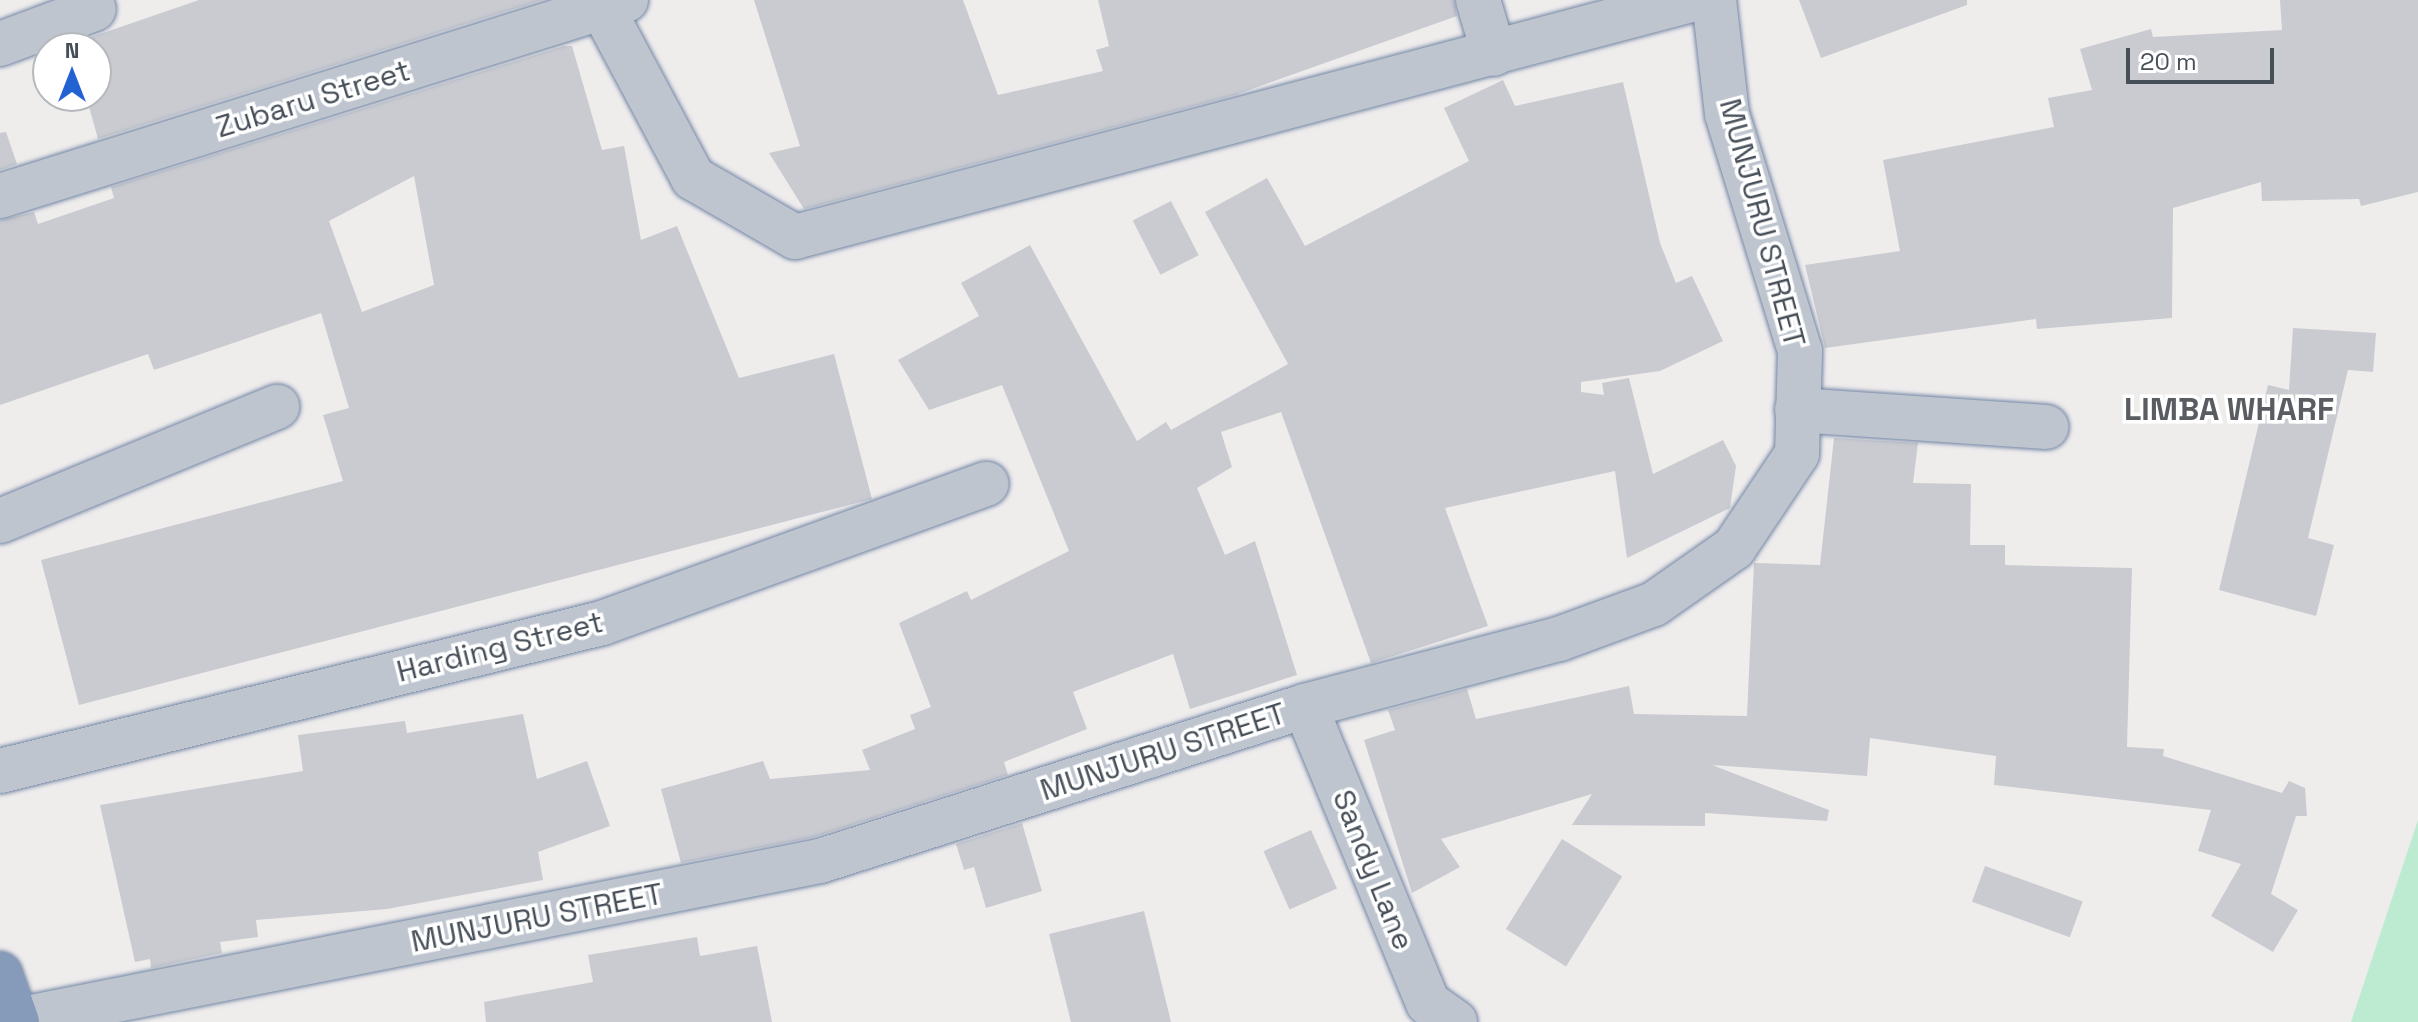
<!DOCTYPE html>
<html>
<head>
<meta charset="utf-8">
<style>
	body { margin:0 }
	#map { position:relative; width:2418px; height:1022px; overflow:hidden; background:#efecec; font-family:"Space Grotesk",sans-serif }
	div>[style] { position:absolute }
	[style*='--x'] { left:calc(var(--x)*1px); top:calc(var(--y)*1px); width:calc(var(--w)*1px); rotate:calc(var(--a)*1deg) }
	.green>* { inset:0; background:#bcebd2 }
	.building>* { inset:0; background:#cacbd1; transform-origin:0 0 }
	.roads { filter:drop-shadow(0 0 2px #7286a5) drop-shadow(0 0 2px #7286a5) }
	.minor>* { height:44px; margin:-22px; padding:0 22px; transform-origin:22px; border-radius:22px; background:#bec5ce }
	.highway>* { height:44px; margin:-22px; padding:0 22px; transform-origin:22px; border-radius:22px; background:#869bb9 }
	span { translate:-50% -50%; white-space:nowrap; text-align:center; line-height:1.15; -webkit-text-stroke:7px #fff; paint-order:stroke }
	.street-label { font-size:30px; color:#464e58 }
	.neighbourhood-label { font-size:32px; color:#595c61; font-weight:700 }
	.north { position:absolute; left:32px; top:32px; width:80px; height:80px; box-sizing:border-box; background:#fff; border:2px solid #b5b8bc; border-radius:50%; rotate:0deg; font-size:22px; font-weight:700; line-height:32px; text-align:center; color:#464e58 }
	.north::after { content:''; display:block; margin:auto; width:28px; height:36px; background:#2362d3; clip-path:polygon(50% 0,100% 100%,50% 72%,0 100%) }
	.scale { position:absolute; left:2126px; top:48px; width:148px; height:36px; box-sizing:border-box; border:4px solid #464e58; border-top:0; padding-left:10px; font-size:24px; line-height:28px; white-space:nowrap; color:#464e58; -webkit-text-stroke:6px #fff; paint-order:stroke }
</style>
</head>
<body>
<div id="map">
	<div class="green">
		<i style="clip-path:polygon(2418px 820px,2418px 1022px,2351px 1022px)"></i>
	</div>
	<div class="building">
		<i style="clip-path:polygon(199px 0,542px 0,98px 139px,86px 96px,96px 96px,96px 48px,71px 44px)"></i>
		<i style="clip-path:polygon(754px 0,963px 0,998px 95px,1103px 71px,1096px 50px,1109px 46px,1098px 0,1454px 0,1457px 16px,1235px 95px,804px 209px,769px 153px,800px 146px)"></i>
		<i style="clip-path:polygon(1799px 0,1967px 0,1967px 5px,1821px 58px)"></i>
		<i style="clip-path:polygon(2280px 0,2418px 0,2418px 192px,2361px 206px,2359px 199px,2262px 201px,2261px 182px,2173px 208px,2172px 318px,2037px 329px,2036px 319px,1825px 348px,1805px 265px,1900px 251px,1883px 160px,2054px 127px,2048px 98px,2092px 90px,2080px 49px,2151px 29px,2153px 37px,2282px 30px)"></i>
		<i style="clip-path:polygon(evenodd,564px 46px,572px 46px,602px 150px,624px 146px,641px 240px,677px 226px,739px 378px,834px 354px,872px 499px,79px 705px,41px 560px,343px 481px,323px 415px,349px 408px,321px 313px,154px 370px,148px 354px,0 405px,0 220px,34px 212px,38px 224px,114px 198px,111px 187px,564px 46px,414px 176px,434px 285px,362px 312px,329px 221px,414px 176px)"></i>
		<i style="clip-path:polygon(1503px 80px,1515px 106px,1623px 82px,1660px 243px,1676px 283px,1692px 276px,1723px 341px,1660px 371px,1581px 382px,1581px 392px,1604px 395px,1602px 383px,1629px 378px,1653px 474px,1723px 440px,1736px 466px,1730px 508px,1627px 558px,1615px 471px,1445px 508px,1488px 626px,1371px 663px,1281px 412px,1221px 432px,1232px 467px,1197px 488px,1225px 555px,1255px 541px,1297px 675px,1190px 709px,1173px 654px,1073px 692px,1087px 729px,1004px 762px,1008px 775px,814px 837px,681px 863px,661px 789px,763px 761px,770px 779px,870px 770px,862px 750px,915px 729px,910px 715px,931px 707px,899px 623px,967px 591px,971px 600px,1069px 551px,1002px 385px,929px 410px,898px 360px,979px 316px,961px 283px,1030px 245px,1137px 441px,1166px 422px,1171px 430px,1288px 364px,1205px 212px,1267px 178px,1305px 246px,1469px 161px,1444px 108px)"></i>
		<i style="clip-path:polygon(6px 132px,17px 164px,0 170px,0 133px)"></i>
		<i style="left:1171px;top:201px;width:61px;height:43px;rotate:63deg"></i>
		<i style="clip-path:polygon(2293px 328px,2376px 333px,2373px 372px,2348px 370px,2308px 538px,2334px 545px,2316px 616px,2219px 590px,2268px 385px,2289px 390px)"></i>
		<i style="clip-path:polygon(1834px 438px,1918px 443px,1913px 483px,1971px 484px,1970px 545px,2005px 545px,2005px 565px,2132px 568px,2127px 747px,2164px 749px,2163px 756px,2282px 793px,2289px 781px,2305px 788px,2307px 816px,2296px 816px,2271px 894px,2298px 910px,2273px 952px,2211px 916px,2241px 864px,2198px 851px,2211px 810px,1994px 785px,1996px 756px,1870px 738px,1867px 776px,1712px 765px,1829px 810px,1827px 821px,1705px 813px,1705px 826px,1572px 825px,1592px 794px,1441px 839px,1460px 867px,1412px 893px,1364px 740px,1395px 730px,1388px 710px,1467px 689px,1476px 719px,1629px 686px,1634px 714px,1747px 716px,1754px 563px,1820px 565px)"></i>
		<i style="clip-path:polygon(523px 714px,537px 779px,587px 761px,610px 826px,538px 852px,543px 880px,387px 909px,256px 920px,258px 937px,220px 942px,222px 953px,151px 968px,150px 959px,135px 962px,100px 805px,303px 771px,298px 735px,405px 721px,407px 733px)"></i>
		<i style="clip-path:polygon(1022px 823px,1042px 891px,986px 908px,974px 867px,964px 870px,956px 844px)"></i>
		<i style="left:1311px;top:830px;width:64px;height:52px;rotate:66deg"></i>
		<i style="left:1562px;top:839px;width:71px;height:106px;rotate:32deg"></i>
		<i style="left:1985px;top:866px;width:104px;height:38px;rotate:20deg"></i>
		<i style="clip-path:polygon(1144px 911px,1171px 1022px,1071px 1022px,1049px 934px)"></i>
		<i style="clip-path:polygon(697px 937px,700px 956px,757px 946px,772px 1022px,486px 1022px,484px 1002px,593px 982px,588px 955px)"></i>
	</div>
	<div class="roads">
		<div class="minor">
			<i style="--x:598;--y:0;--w:202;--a:61.9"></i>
			<i style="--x:693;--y:178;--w:118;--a:30"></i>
			<i style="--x:795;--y:237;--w:927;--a:-14.82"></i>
			<i style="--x:1478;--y:0;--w:56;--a:73.5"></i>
			<i style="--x:0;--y:44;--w:100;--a:-20.4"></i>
			<i style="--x:0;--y:196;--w:656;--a:-17.39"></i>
			<i style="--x:1797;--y:410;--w:250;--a:3.9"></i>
			<i style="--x:0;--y:521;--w:300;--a:-22.4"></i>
			<i style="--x:1305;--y:706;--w:321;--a:67.5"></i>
			<i style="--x:1428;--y:1003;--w:33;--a:35"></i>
			<i style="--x:0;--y:771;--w:620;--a:-13.81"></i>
			<i style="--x:602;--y:623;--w:409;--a:-19.9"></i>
			<i style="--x:6;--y:1022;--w:830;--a:-11.19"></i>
			<i style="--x:820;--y:861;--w:509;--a:-17.72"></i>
			<i style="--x:1305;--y:706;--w:263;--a:-14.8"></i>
			<i style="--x:1559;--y:639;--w:101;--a:-20.2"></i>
			<i style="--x:1654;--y:604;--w:98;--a:-35"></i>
			<i style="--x:1734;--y:548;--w:113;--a:-56.2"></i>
			<i style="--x:1797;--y:454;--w:103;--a:-88.3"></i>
			<i style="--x:1800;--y:351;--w:248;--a:-107.1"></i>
			<i style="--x:1727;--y:114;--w:115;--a:-96.5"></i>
		</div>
		<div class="highway">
			<i style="--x:0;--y:974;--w:51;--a:70.5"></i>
		</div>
	</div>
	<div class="street-label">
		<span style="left:313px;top:99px;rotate:-17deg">Zubaru Street</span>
		<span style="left:1762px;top:223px;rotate:75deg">MUNJURU STREET</span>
		<span style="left:500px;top:647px;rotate:-14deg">Harding Street</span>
		<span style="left:1163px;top:752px;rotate:-18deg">MUNJURU STREET</span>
		<span style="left:1373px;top:870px;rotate:68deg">Sandy Lane</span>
		<span style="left:537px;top:918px;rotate:-11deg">MUNJURU STREET</span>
	</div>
	<div class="neighbourhood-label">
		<span style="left:2229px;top:409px">LIMBA WHARF</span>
	</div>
	<div class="north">N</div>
	<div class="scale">20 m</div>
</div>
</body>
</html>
